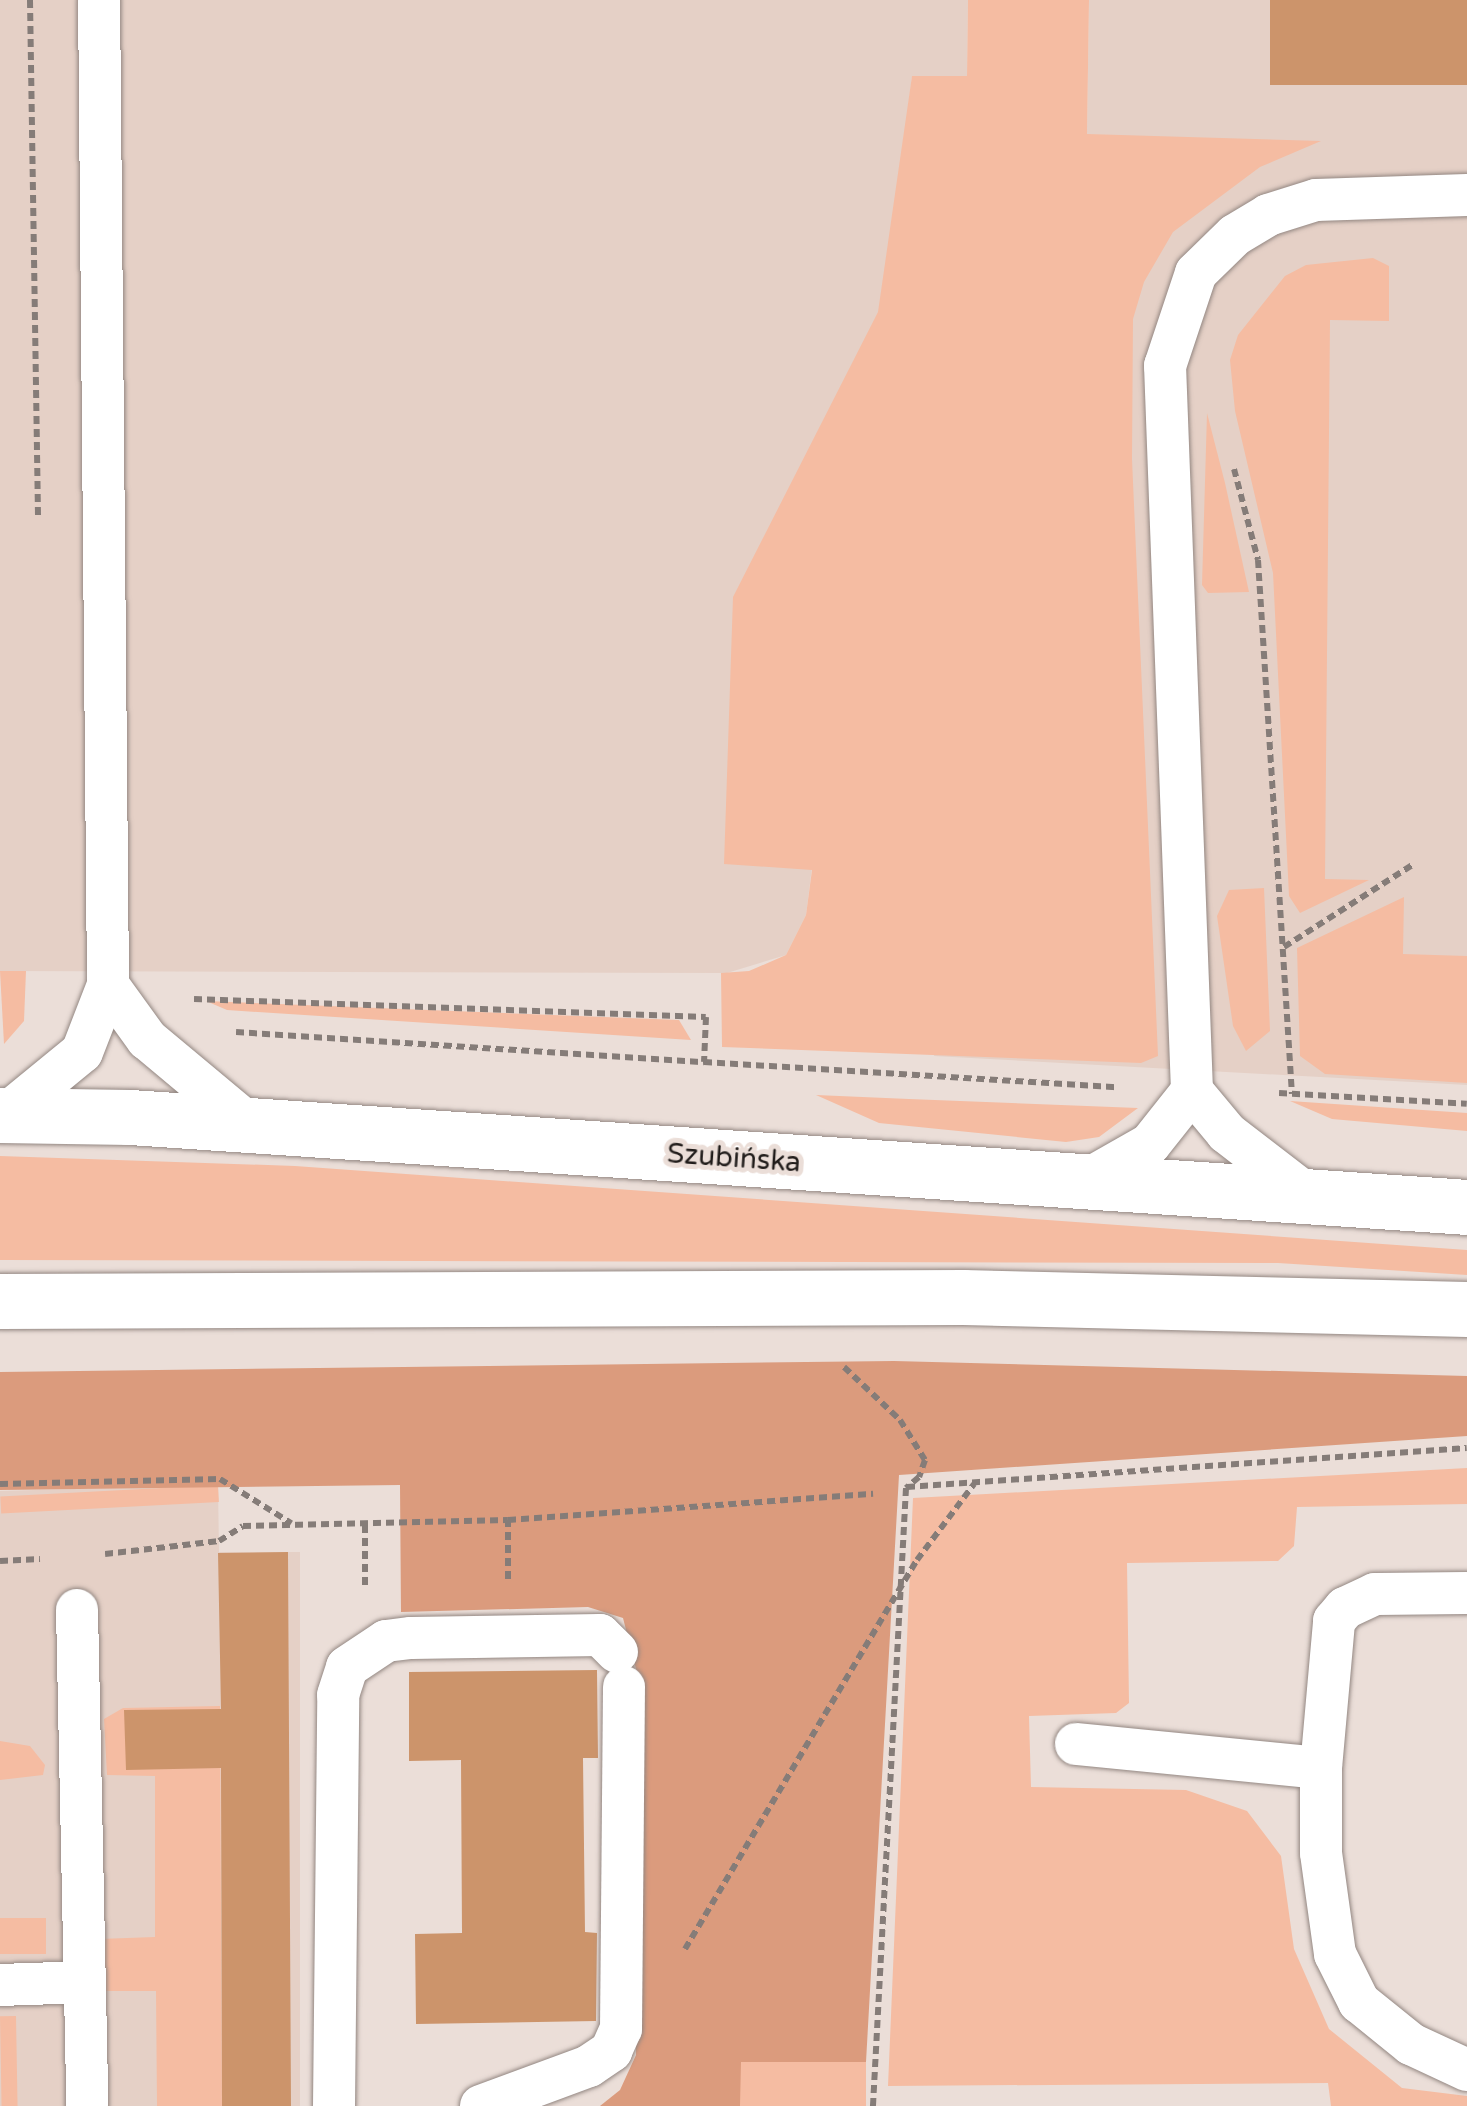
<!DOCTYPE html>
<html>
<head>
<meta charset="utf-8">
<style>
	body { margin:0 }
	#map { position:relative; width:1467px; height:2106px; overflow:hidden; background:#ebded8; font-family:"Varela Round",sans-serif }
	div>[style] { position:absolute }
	[style*='--x'] { left:calc(var(--x)*1px); top:calc(var(--y)*1px); width:calc(var(--w)*1px); rotate:calc(var(--a)*1deg) }
	.built>* { inset:0; background:#e5d0c6 }
	.green>* { inset:0; background:#f5bca2; transform-origin:0 0 }
	.forest>* { inset:0; background:#db9b7d }
	.building>* { inset:0; background:#cc946b; transform-origin:0 0 }
	.path>* { height:6px; margin-top:-3px; transform-origin:0; background:repeating-linear-gradient(90deg,#857c78 0 8px,transparent 0 13px) }
	.roads { filter:drop-shadow(0 0 2px #938782) drop-shadow(0 0 2px #938782) }
	.lane>* { height:42px; margin:-21px; padding:0 21px; transform-origin:21px; border-radius:21px; background:#fff }
	.secondary>* { height:55px; margin:-27.5px; padding:0 27.5px; transform-origin:27.5px; border-radius:27.5px; background:#fff }
	span { translate:-50% -50%; white-space:nowrap; text-align:center; line-height:1.15; -webkit-text-stroke:10px #ebded8; paint-order:stroke }
	.street-label { font-size:28px; color:#201c1a }
</style>
</head>
<body>
<div id="map">
	<div class="built">
		<i style="clip-path:polygon(0 0,968px 0,967px 76px,912px 77px,806px 915px,786px 955px,727px 973px,0 971px)"></i>
		<i style="clip-path:polygon(1089px 0,1467px 0,1467px 1085px,934px 1056px,1087px 133px)"></i>
		<i style="clip-path:polygon(218px 1485px,219px 1552px,300px 1552px,300px 2106px,0 2106px,0 1491px)"></i>
	</div>
	<div class="green">
		<i style="clip-path:polygon(968px 0,1089px 0,1087px 134px,1321px 141px,1260px 167px,1173px 232px,1144px 282px,1133px 319px,1132px 459px,1158px 1056px,1141px 1063px,722px 1047px,721px 973px,749px 971px,786px 955px,806px 915px,812px 870px,724px 864px,733px 597px,878px 312px,912px 76px,967px 76px)"></i>
		<i style="clip-path:polygon(1373px 258px,1389px 266px,1389px 321px,1330px 320px,1325px 879px,1369px 880px,1300px 913px,1289px 896px,1273px 573px,1235px 411px,1230px 360px,1238px 335px,1285px 276px,1306px 265px)"></i>
		<i style="clip-path:polygon(1207px 413px,1225px 483px,1249px 592px,1208px 593px,1202px 585px)"></i>
		<i style="clip-path:polygon(1264px 888px,1270px 1031px,1246px 1051px,1233px 1026px,1217px 916px,1229px 890px)"></i>
		<i style="clip-path:polygon(1404px 897px,1403px 954px,1467px 956px,1467px 1083px,1325px 1074px,1300px 1056px,1297px 948px)"></i>
		<i style="clip-path:polygon(0 971px,26px 971px,24px 1021px,4px 1044px)"></i>
		<i style="clip-path:polygon(206px 1001px,679px 1020px,691px 1040px,227px 1010px)"></i>
		<i style="clip-path:polygon(816px 1095px,909px 1099px,1138px 1108px,1099px 1137px,1066px 1142px,879px 1123px)"></i>
		<i style="clip-path:polygon(1290px 1101px,1467px 1113px,1467px 1131px,1332px 1119px)"></i>
		<i style="clip-path:polygon(0 1156px,295px 1166px,1467px 1250px,1467px 1275px,1278px 1263px,0 1260px)"></i>
		<i style="clip-path:polygon(1467px 1468px,1467px 1504px,1297px 1507px,1294px 1546px,1278px 1561px,1127px 1563px,1129px 1703px,1116px 1713px,1029px 1716px,1031px 1787px,1186px 1790px,1247px 1811px,1281px 1856px,1294px 1949px,1329px 2029px,1402px 2088px,1467px 2096px,1467px 2106px,1331px 2106px,1328px 2083px,888px 2086px,913px 1498px)"></i>
		<i style="left:218px;top:1485px;width:17px;height:218px;rotate:87deg"></i>
		<i style="clip-path:polygon(220px 1706px,222px 2106px,157px 2106px,156px 1991px,98px 1991px,99px 1939px,155px 1937px,155px 1776px,107px 1775px,104px 1719px,123px 1708px)"></i>
		<i style="clip-path:polygon(0 1741px,30px 1746px,45px 1765px,43px 1775px,0 1780px)"></i>
		<i style="left:46px;top:1918px;width:36px;height:46px;rotate:90deg"></i>
		<i style="left:16px;top:2016px;width:90px;height:16px;rotate:89deg"></i>
		<i style="left:740px;top:2062px;width:126px;height:44px"></i>
	</div>
	<div class="forest">
		<i style="clip-path:polygon(894px 1361px,1467px 1376px,1467px 1436px,899px 1475px,866px 2062px,741px 2062px,740px 2106px,600px 2106px,620px 2090px,636px 2055px,636px 1669px,623px 1618px,588px 1607px,401px 1612px,400px 1485px,0 1490px,0 1372px)"></i>
	</div>
	<div class="building">
		<i style="left:1270px;top:0;width:197px;height:85px"></i>
		<i style="clip-path:polygon(288px 1552px,291px 2106px,222px 2106px,221px 1768px,126px 1770px,124px 1710px,221px 1709px,218px 1553px)"></i>
		<i style="clip-path:polygon(597px 1670px,598px 1758px,583px 1758px,585px 1932px,597px 1933px,596px 2021px,416px 2024px,415px 1934px,462px 1933px,461px 1760px,409px 1761px,409px 1672px)"></i>
	</div>
	<div class="path">
		<i style="--x:30;--y:0;--w:516;--a:89.11"></i>
		<i style="--x:1234;--y:469;--w:94;--a:75.2"></i>
		<i style="--x:1258;--y:560;--w:535;--a:86.36"></i>
		<i style="--x:1284;--y:947;--w:152;--a:-32.6"></i>
		<i style="--x:194;--y:999;--w:512;--a:2.01"></i>
		<i style="--x:706;--y:1017;--w:45;--a:92.5"></i>
		<i style="--x:704;--y:1062;--w:413;--a:3.5"></i>
		<i style="--x:236;--y:1032;--w:469;--a:3.7"></i>
		<i style="--x:1279;--y:1093;--w:188;--a:3.3"></i>
		<i style="--x:844;--y:1367;--w:77;--a:43.4"></i>
		<i style="--x:900;--y:1420;--w:47;--a:58"></i>
		<i style="--x:925;--y:1460;--w:18;--a:109"></i>
		<i style="--x:919;--y:1477;--w:17;--a:140"></i>
		<i style="--x:906;--y:1488;--w:619;--a:93.06"></i>
		<i style="--x:0;--y:1484;--w:220;--a:-1.3"></i>
		<i style="--x:220;--y:1479;--w:84;--a:31.8"></i>
		<i style="--x:907;--y:1487;--w:561;--a:-3.98"></i>
		<i style="--x:105;--y:1554;--w:115;--a:-6.5"></i>
		<i style="--x:219;--y:1541;--w:28;--a:-32"></i>
		<i style="--x:243;--y:1526;--w:265;--a:-1.3"></i>
		<i style="--x:508;--y:1520;--w:366;--a:-4.1"></i>
		<i style="--x:0;--y:1561;--w:40;--a:-2.9"></i>
		<i style="--x:508;--y:1579;--w:59;--a:-90"></i>
		<i style="--x:365;--y:1585;--w:62;--a:-90"></i>
		<i style="--x:685;--y:1949;--w:453;--a:-59.2"></i>
		<i style="--x:917;--y:1560;--w:95;--a:-53.1"></i>
	</div>
	<div class="roads">
		<div class="lane">
			<i style="--x:108;--y:985;--w:67;--a:54.2"></i>
			<i style="--x:147;--y:1039;--w:134;--a:39.9"></i>
			<i style="--x:5;--y:1115;--w:99;--a:-39.3"></i>
			<i style="--x:82;--y:1052;--w:72;--a:-68.8"></i>
			<i style="--x:108;--y:985;--w:985;--a:-90.52"></i>
			<i style="--x:1083;--y:1182;--w:77;--a:-29.6"></i>
			<i style="--x:1150;--y:1144;--w:68;--a:-51.6"></i>
			<i style="--x:1310;--y:1197;--w:105;--a:-142.4"></i>
			<i style="--x:1227;--y:1133;--w:55;--a:-129.8"></i>
			<i style="--x:1192;--y:1091;--w:726;--a:-92.13"></i>
			<i style="--x:1165;--y:366;--w:98;--a:-71.6"></i>
			<i style="--x:1196;--y:273;--w:54;--a:-44.3"></i>
			<i style="--x:1235;--y:235;--w:39;--a:-31"></i>
			<i style="--x:1268;--y:215;--w:50;--a:-17.4"></i>
			<i style="--x:1316;--y:200;--w:151;--a:-1.9"></i>
			<i style="--x:77;--y:1610;--w:496;--a:88.8"></i>
			<i style="--x:1076;--y:1744;--w:246;--a:5.6"></i>
			<i style="--x:1321;--y:1768;--w:85;--a:90"></i>
			<i style="--x:1321;--y:1853;--w:102;--a:82.1"></i>
			<i style="--x:1335;--y:1954;--w:54;--a:63.4"></i>
			<i style="--x:1359;--y:2002;--w:67;--a:38.9"></i>
			<i style="--x:1411;--y:2044;--w:62;--a:24.9"></i>
			<i style="--x:1321;--y:1768;--w:148;--a:-84.9"></i>
			<i style="--x:1334;--y:1621;--w:17;--a:-50"></i>
			<i style="--x:1345;--y:1608;--w:33;--a:-25"></i>
			<i style="--x:1375;--y:1594;--w:92;--a:-0.6"></i>
			<i style="--x:0;--y:1985;--w:84;--a:-2"></i>
			<i style="--x:334;--y:2106;--w:411;--a:-89.4"></i>
			<i style="--x:338;--y:1695;--w:29;--a:-72"></i>
			<i style="--x:347;--y:1667;--w:47;--a:-33.7"></i>
			<i style="--x:386;--y:1641;--w:25;--a:-7"></i>
			<i style="--x:411;--y:1638;--w:189;--a:-0.9"></i>
			<i style="--x:600;--y:1635;--w:24;--a:45"></i>
			<i style="--x:481;--y:2106;--w:115;--a:-20.3"></i>
			<i style="--x:589;--y:2066;--w:27;--a:-34"></i>
			<i style="--x:611;--y:2051;--w:24;--a:-66"></i>
			<i style="--x:621;--y:2029;--w:342;--a:-89.5"></i>
		</div>
		<div class="secondary">
			<i style="--x:0;--y:1115;--w:130;--a:0.9"></i>
			<i style="--x:130;--y:1117;--w:1340;--a:3.85"></i>
			<i style="--x:0;--y:1301;--w:963;--a:-0.24"></i>
			<i style="--x:963;--y:1297;--w:504;--a:1.36"></i>
		</div>
	</div>
	<div class="street-label">
		<span style="left:734px;top:1158px;rotate:4deg">Szubińska</span>
	</div>
</div>
</body>
</html>
